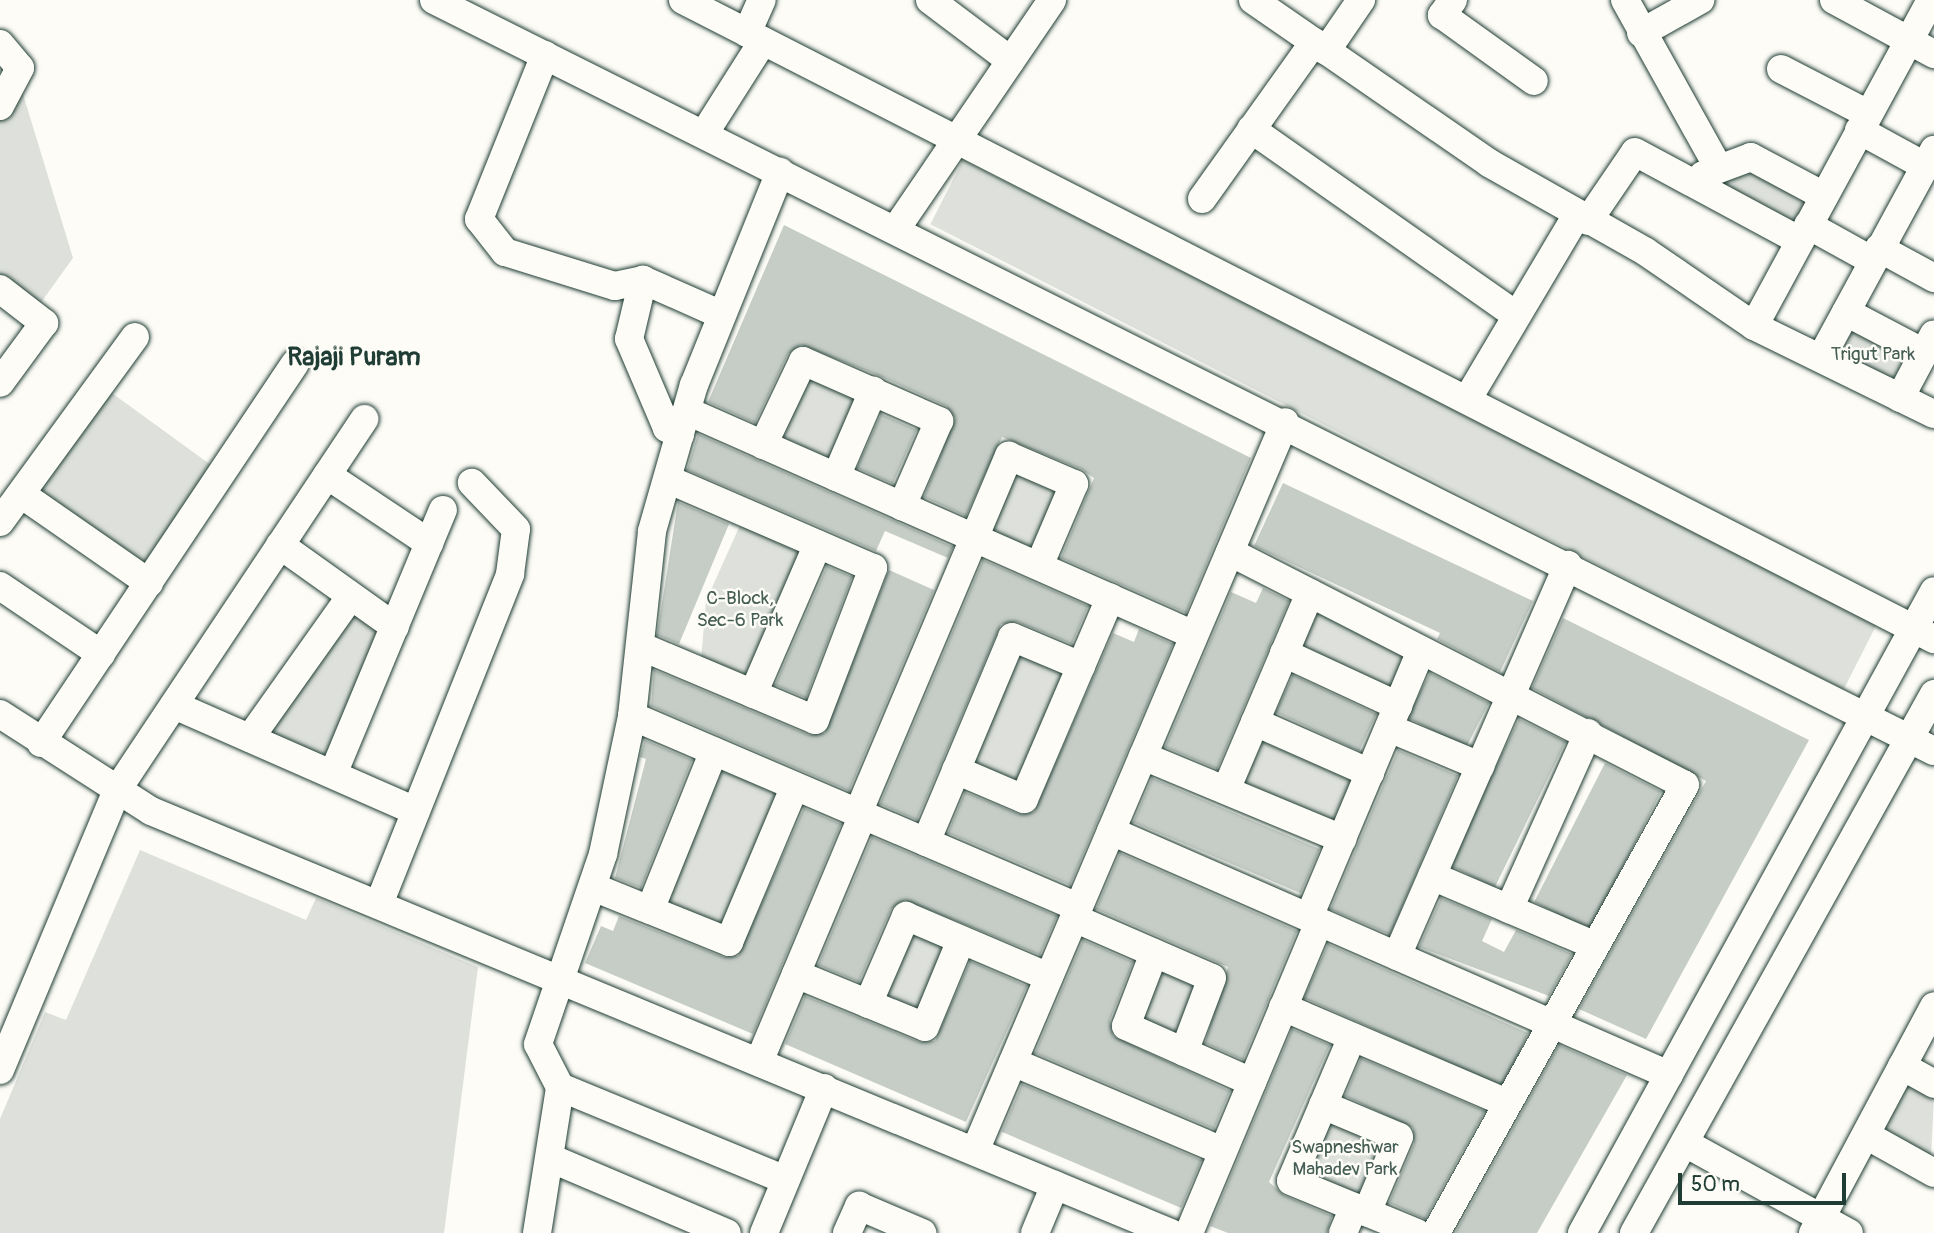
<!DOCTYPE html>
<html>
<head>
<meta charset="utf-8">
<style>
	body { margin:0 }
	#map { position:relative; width:1934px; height:1233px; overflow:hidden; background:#fdfcf7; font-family:Pangolin,sans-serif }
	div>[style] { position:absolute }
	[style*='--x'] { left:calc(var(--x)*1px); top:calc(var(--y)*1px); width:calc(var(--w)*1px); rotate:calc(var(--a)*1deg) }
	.green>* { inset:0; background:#dde0db; transform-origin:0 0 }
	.building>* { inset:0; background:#c6cdc7; transform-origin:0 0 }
	.roads { filter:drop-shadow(0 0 2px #1f3d34) drop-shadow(0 0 2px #1f3d34) }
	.minor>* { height:28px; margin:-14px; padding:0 14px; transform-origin:14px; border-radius:14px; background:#fdfcf7 }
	span { translate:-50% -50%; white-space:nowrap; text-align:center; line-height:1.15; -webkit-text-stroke:5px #fdfcf7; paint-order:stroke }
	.park-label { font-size:19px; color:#455e55 }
	.district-label { font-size:26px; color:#1f3d34; font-weight:700 }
	.scale { position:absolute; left:1678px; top:1173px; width:168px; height:32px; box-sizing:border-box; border:4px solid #1f3d34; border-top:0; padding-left:9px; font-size:21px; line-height:24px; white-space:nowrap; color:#1f3d34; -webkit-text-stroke:5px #fdfcf7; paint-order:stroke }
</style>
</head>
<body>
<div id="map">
	<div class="green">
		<i style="clip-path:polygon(22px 91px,73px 258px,37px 308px,0 278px,0 119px)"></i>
		<i style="clip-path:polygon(1751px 159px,1822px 197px,1799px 239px,1693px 181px)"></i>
		<i style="left:963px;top:160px;width:1025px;height:72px;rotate:27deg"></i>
		<i style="left:1847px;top:315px;width:83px;height:48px;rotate:27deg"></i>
		<i style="left:804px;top:376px;width:61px;height:66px;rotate:23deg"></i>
		<i style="left:109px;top:391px;width:129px;height:123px;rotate:36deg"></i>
		<i style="left:1017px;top:469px;width:50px;height:69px;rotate:23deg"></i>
		<i style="clip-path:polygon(741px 523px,802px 552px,748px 679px,701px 660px,706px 601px)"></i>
		<i style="clip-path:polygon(1316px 606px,1409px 654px,1394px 694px,1298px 650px)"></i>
		<i style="clip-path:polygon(350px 609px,382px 634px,327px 762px,265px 733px)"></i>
		<i style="left:1021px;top:648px;width:55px;height:131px;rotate:24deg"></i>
		<i style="left:1261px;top:733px;width:108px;height:56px;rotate:24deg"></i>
		<i style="left:718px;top:766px;width:67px;height:149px;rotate:23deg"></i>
		<i style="clip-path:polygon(140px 850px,306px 920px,316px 898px,478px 967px,444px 1233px,0 1233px,0 1119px,45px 1012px,66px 1020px)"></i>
		<i style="left:912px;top:931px;width:36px;height:74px;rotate:23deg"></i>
		<i style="left:1158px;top:963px;width:48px;height:64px;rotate:22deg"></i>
		<i style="clip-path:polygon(1906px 1081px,1934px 1097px,1931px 1156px,1880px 1128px)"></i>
		<i style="left:1324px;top:1109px;width:77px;height:77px;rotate:22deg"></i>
	</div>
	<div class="building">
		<i style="clip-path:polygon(784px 225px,1251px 458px,1186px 613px,1061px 558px,1094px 478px,1081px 469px,1002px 437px,966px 516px,924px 497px,955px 418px,946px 406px,880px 376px,801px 345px,788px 354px,755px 423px,708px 402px)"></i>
		<i style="left:881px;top:414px;width:39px;height:59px;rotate:24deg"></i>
		<i style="clip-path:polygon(698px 434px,953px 547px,948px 558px,885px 531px,876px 551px,687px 470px)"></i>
		<i style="clip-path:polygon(1283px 483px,1533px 601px,1500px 672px,1437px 639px,1440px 633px,1254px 546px)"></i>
		<i style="clip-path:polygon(678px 502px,729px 524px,679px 644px,657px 635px)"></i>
		<i style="clip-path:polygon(983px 560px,1088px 606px,1072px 644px,1018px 622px,1001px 624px,917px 820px,880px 804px)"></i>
		<i style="clip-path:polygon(827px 566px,852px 577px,806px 698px,775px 685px)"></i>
		<i style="clip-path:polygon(889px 570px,934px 590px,849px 791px,651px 706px,654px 670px,809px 735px,825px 733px)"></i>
		<i style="clip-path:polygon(1263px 588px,1289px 601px,1217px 769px,1165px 747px,1231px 592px,1256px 603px)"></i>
		<i style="clip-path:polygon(1563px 618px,1809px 740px,1646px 1039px,1579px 1009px,1706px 781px,1532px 688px)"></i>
		<i style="clip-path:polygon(1139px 629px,1173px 644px,1070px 885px,948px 833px,965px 792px,1018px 814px,1034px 812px,1113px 633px,1134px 642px)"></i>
		<i style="left:1430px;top:673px;width:66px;height:50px;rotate:27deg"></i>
		<i style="left:1293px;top:675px;width:92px;height:41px;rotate:25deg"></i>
		<i style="left:1519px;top:719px;width:52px;height:162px;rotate:26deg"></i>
		<i style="clip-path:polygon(645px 740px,692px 760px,641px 888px,615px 878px,646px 759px,640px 757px)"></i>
		<i style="left:1398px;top:750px;width:65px;height:173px;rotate:23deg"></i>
		<i style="left:1605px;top:763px;width:63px;height:156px;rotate:27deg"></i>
		<i style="left:1152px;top:778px;width:182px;height:48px;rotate:23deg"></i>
		<i style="clip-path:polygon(804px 808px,841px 824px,753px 1034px,585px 963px,601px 926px,613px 931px,619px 916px,723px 957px,738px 956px)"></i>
		<i style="clip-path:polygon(872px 837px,1057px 916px,1040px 955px,905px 900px,891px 909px,859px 982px,818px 965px)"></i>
		<i style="clip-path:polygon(1120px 853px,1297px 931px,1243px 1060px,1205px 1043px,1228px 967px,1096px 909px)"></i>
		<i style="clip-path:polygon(1441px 898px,1492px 919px,1482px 941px,1504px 952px,1516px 930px,1572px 954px,1549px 996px,1419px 947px)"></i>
		<i style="clip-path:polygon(1083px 940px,1133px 962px,1110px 1020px,1113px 1036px,1230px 1091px,1214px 1129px,1035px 1053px)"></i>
		<i style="left:1328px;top:944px;width:219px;height:59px;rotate:24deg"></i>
		<i style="clip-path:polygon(970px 961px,1027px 986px,966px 1122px,785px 1044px,805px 996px,919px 1042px,935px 1041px)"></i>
		<i style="clip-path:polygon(1292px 1029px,1330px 1045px,1269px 1182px,1285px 1196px,1332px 1216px,1327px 1233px,1228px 1233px,1210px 1226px)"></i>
		<i style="clip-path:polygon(1559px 1045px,1627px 1075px,1537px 1233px,1455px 1233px)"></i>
		<i style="clip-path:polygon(1361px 1058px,1485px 1111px,1425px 1219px,1389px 1203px,1414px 1144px,1413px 1128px,1345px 1096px)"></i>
		<i style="left:1022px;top:1084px;width:195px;height:52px;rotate:23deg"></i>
	</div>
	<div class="roads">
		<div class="minor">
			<i style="--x:434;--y:0;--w:1677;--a:26.6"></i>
			<i style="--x:683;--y:0;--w:1405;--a:27.06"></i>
			<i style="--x:930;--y:0;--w:101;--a:37"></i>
			<i style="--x:1253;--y:0;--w:287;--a:34.6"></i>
			<i style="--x:1489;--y:163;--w:180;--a:29.5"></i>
			<i style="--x:1646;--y:252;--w:131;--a:34.4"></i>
			<i style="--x:1754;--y:326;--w:200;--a:26.1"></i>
			<i style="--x:1453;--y:0;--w:19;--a:126"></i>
			<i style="--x:1442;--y:15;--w:113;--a:35.7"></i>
			<i style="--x:1625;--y:0;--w:193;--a:60.9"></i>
			<i style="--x:1834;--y:0;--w:114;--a:28.4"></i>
			<i style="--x:747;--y:33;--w:36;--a:-66"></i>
			<i style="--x:1641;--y:33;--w:68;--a:-29.2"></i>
			<i style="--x:0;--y:44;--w:31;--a:50"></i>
			<i style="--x:20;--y:68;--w:43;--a:117.8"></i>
			<i style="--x:1326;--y:51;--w:62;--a:-55.5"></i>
			<i style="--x:545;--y:55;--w:177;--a:111.9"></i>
			<i style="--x:479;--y:219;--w:42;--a:51.8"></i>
			<i style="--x:505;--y:252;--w:115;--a:17.2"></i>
			<i style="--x:615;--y:286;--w:29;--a:-12"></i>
			<i style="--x:1781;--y:69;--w:98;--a:27.3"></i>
			<i style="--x:1251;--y:129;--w:324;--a:35.1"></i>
			<i style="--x:1859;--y:130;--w:73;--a:28.7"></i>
			<i style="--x:704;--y:134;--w:110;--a:-57.6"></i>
			<i style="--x:1703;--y:175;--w:51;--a:-20.6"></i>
			<i style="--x:1751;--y:157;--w:83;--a:28.1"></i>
			<i style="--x:1202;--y:199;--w:193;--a:-54.5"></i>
			<i style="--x:1588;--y:221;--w:83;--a:-55.7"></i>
			<i style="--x:1635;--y:152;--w:187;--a:28.3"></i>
			<i style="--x:1808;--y:225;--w:74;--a:29"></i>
			<i style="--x:896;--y:229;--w:277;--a:-55.7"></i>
			<i style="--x:1879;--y:248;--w:63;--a:28.6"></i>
			<i style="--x:0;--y:289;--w:56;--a:37.7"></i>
			<i style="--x:44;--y:323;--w:74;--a:126.3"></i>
			<i style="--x:1846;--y:312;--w:88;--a:27.7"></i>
			<i style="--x:1754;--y:326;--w:371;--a:-61.5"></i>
			<i style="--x:1821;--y:358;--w:237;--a:-61.5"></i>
			<i style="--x:1900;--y:398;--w:72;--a:-62"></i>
			<i style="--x:1467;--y:400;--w:215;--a:-59.3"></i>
			<i style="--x:687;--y:411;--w:554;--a:23.84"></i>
			<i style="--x:680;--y:435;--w:15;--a:-152"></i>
			<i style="--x:667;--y:428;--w:97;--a:-113.1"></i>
			<i style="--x:629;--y:339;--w:61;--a:-76.7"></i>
			<i style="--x:643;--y:280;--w:86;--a:23.9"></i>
			<i style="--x:763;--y:445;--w:93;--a:-64.5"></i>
			<i style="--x:803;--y:361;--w:149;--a:23.8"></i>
			<i style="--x:939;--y:421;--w:93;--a:113.5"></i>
			<i style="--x:327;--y:475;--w:123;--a:33.7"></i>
			<i style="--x:836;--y:477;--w:94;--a:-66.7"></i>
			<i style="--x:21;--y:494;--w:156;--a:34.8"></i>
			<i style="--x:0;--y:522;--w:229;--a:-53.9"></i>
			<i style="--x:280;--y:545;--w:141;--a:35.5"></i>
			<i style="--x:1230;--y:552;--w:511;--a:27.12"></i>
			<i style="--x:1685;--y:785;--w:513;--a:119.07"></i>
			<i style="--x:0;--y:586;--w:122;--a:34"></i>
			<i style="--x:640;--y:646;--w:190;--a:22.9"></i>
			<i style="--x:815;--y:720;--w:163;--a:-69.1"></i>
			<i style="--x:873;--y:568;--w:224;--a:-156.6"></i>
			<i style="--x:1284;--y:653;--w:126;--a:24.9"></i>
			<i style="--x:753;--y:694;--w:163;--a:-66.6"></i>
			<i style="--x:174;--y:705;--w:264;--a:23.7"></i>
			<i style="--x:0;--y:714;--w:179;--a:32.7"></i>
			<i style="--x:151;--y:811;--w:1104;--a:22.48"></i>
			<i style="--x:632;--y:716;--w:485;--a:23.2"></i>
			<i style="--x:1255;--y:722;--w:126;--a:23.9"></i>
			<i style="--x:1389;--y:728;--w:99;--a:22.7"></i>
			<i style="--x:250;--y:738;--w:174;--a:-54.6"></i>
			<i style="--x:41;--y:743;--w:456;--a:-56.2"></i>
			<i style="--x:1143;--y:756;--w:216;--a:22.6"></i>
			<i style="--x:956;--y:770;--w:74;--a:23.1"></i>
			<i style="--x:1024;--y:799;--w:219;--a:-66.8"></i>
			<i style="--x:333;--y:774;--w:286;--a:-67.4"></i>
			<i style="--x:1226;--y:790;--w:214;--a:-66.9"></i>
			<i style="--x:858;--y:813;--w:388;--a:-67.1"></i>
			<i style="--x:1009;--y:456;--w:71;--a:23.3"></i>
			<i style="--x:1074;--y:484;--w:89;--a:113.1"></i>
			<i style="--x:1111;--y:831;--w:609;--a:23.62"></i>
			<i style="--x:926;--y:842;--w:222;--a:-67.2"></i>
			<i style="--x:1012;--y:637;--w:75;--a:22.8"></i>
			<i style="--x:1432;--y:876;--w:176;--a:23.1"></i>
			<i style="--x:593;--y:887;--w:147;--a:22"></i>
			<i style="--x:729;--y:942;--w:169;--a:-67.1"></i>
			<i style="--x:379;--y:904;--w:355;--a:-68.3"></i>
			<i style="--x:510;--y:574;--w:45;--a:-82.4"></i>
			<i style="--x:516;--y:529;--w:64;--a:-133.7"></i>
			<i style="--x:1509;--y:909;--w:193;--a:-65.8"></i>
			<i style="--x:650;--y:910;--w:171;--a:-68.1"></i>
			<i style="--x:1309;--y:917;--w:289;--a:-67.2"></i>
			<i style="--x:1074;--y:918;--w:150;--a:23.5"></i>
			<i style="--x:1212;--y:978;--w:79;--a:110.7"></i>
			<i style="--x:1154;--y:953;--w:78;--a:111"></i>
			<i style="--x:1126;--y:1026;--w:138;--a:24"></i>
			<i style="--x:1397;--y:956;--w:427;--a:-66.4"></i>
			<i style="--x:796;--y:974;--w:139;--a:22.3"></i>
			<i style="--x:925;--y:1027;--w:94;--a:-67.5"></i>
			<i style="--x:868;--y:1004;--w:96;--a:-66.6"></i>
			<i style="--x:906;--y:916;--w:155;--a:23.1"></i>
			<i style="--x:1283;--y:1007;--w:244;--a:23.2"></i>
			<i style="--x:1352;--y:1037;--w:156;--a:113"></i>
			<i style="--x:1291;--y:1181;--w:136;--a:22.4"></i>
			<i style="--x:759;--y:1062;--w:268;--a:-67.2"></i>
			<i style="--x:1013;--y:1062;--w:228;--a:23"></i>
			<i style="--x:1902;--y:1066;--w:37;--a:29"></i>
			<i style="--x:0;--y:1070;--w:303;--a:-67.3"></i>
			<i style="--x:117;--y:790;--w:446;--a:-56.3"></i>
			<i style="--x:560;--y:1087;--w:244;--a:22.4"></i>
			<i style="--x:1323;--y:1105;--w:82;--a:22.8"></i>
			<i style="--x:1399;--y:1137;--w:82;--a:113.1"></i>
			<i style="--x:1866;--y:1135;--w:78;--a:29.2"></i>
			<i style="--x:1685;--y:1143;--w:187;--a:28.8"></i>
			<i style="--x:975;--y:1151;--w:792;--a:-66.96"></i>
			<i style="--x:550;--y:1158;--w:192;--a:23"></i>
			<i style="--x:537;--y:1233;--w:148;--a:-81"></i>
			<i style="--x:560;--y:1087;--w:48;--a:-117.1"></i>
			<i style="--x:538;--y:1044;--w:201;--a:-71.1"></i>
			<i style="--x:603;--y:854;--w:141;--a:-78.1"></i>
			<i style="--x:632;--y:716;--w:186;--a:-83.8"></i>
			<i style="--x:652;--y:531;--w:152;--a:-74"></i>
			<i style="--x:694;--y:385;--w:230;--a:-68"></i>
			<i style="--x:764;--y:1233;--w:157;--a:-67.5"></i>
			<i style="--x:847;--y:1233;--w:30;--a:-66"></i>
			<i style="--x:859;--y:1206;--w:69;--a:23.2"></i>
			<i style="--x:1035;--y:1233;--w:52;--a:-67.4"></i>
			<i style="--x:1189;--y:1233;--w:337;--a:-67.3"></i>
			<i style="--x:1343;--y:1233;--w:28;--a:-67"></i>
			<i style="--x:1582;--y:1233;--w:732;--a:-61.26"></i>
			<i style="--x:1634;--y:1233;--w:617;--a:-60.9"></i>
			<i style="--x:1813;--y:1233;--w:257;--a:-61.9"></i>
		</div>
	</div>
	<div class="park-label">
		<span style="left:1873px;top:355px">Trigut Park</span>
		<span style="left:740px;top:610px">C-Block,<br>Sec-6 Park</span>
		<span style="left:1345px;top:1159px">Swapneshwar<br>Mahadev Park</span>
	</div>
	<div class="district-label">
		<span style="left:354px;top:358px">Rajaji Puram</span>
	</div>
	<div class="scale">50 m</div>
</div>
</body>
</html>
